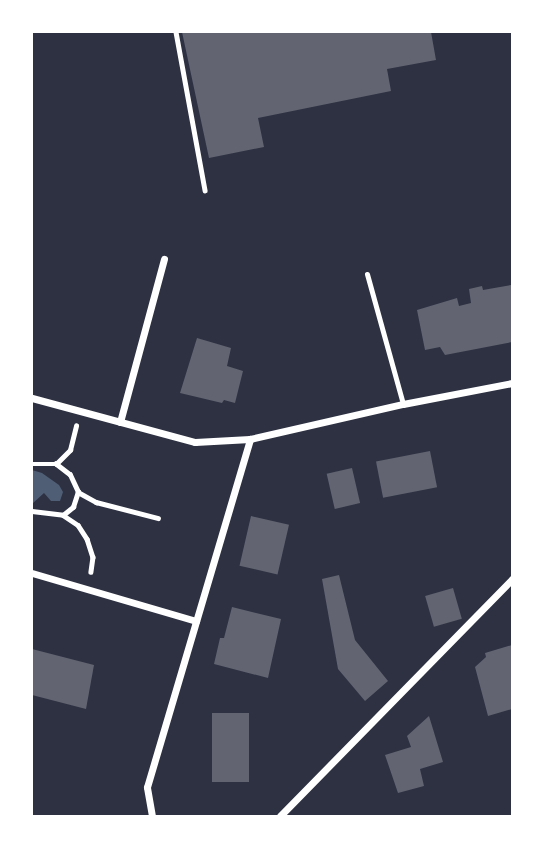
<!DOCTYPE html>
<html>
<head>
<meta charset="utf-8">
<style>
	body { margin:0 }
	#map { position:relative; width:544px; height:848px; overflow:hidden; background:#2d3142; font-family:"Alegreya Sans",sans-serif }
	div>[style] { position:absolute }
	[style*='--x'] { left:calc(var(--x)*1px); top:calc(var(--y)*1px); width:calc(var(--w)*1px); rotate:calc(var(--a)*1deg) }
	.water>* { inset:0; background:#4f5d75 }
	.building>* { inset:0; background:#626471; transform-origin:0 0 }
	.path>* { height:4.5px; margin:-2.25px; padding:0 2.25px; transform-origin:2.25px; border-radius:2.25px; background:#fff }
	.service>* { height:5px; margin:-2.5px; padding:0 2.5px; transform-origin:2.5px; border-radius:2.5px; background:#fff }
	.minor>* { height:7px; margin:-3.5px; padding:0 3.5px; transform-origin:3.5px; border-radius:3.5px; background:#fff }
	span { translate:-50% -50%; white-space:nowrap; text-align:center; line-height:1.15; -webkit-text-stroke:5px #fff; paint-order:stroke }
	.frame { position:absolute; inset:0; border:33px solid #fff; pointer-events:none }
</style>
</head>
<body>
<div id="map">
	<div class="water">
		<i style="clip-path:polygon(32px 470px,42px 473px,59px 485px,63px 492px,60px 501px,51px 501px,44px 493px,32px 504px)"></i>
	</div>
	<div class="building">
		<i style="clip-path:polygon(182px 32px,431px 32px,436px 60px,387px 69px,391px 91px,258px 118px,264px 147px,209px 158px)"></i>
		<i style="clip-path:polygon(511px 285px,512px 342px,445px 355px,440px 347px,425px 350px,417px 310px,457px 298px,459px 306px,471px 303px,469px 289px,482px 286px,483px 290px)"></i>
		<i style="clip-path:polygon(197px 338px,231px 348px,227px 366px,243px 371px,235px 403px,224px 400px,222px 403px,180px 393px)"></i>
		<i style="left:430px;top:451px;width:37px;height:55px;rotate:79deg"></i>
		<i style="left:352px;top:468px;width:36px;height:26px;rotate:77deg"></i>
		<i style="left:251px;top:516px;width:39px;height:51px;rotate:13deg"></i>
		<i style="clip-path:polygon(339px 575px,355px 640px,388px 681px,365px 701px,338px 669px,322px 579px)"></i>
		<i style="left:453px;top:588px;width:32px;height:29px;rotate:74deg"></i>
		<i style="clip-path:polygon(232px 607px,281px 619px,268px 678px,214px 664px,220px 638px,224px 638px)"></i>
		<i style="clip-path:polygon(512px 645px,512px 709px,488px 716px,475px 667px,486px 657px,485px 653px)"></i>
		<i style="clip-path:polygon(32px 649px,94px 665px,86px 709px,32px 695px)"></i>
		<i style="left:212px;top:713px;width:37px;height:69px"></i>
		<i style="clip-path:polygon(429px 716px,443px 762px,420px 769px,424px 786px,398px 793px,385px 755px,411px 747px,407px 736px)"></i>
	</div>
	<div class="path">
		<i style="--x:176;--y:32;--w:161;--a:79.6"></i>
		<i style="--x:32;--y:464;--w:24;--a:0"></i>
		<i style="--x:56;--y:464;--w:20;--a:-45"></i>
		<i style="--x:70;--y:450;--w:25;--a:-76"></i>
		<i style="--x:78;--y:492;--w:21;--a:29"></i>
		<i style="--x:96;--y:502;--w:64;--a:14.5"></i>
		<i style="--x:32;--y:511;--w:31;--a:7"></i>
		<i style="--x:63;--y:515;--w:13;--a:-39"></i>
		<i style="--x:73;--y:507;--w:16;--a:-72"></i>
		<i style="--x:78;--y:492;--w:19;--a:-115"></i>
		<i style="--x:70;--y:475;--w:18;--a:-142"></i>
		<i style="--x:63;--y:515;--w:18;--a:34"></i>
		<i style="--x:78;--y:525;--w:17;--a:57"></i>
		<i style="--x:87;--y:539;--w:19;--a:72"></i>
		<i style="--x:93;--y:557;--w:15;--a:98"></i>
	</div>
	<div class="service">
		<i style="--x:367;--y:274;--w:135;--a:74.5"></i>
	</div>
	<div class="minor">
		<i style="--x:32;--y:398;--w:169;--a:15.1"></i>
		<i style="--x:195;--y:442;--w:55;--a:-3.1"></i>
		<i style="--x:250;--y:439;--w:157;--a:-12.9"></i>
		<i style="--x:403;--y:404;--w:111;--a:-10.9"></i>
		<i style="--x:120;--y:422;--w:169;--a:-74.9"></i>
		<i style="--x:32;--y:573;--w:171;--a:16.3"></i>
		<i style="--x:152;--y:816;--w:29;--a:-100"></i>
		<i style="--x:147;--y:787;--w:363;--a:-73.5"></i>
		<i style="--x:280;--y:816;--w:332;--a:-45.6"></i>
	</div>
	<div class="frame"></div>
</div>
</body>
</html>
